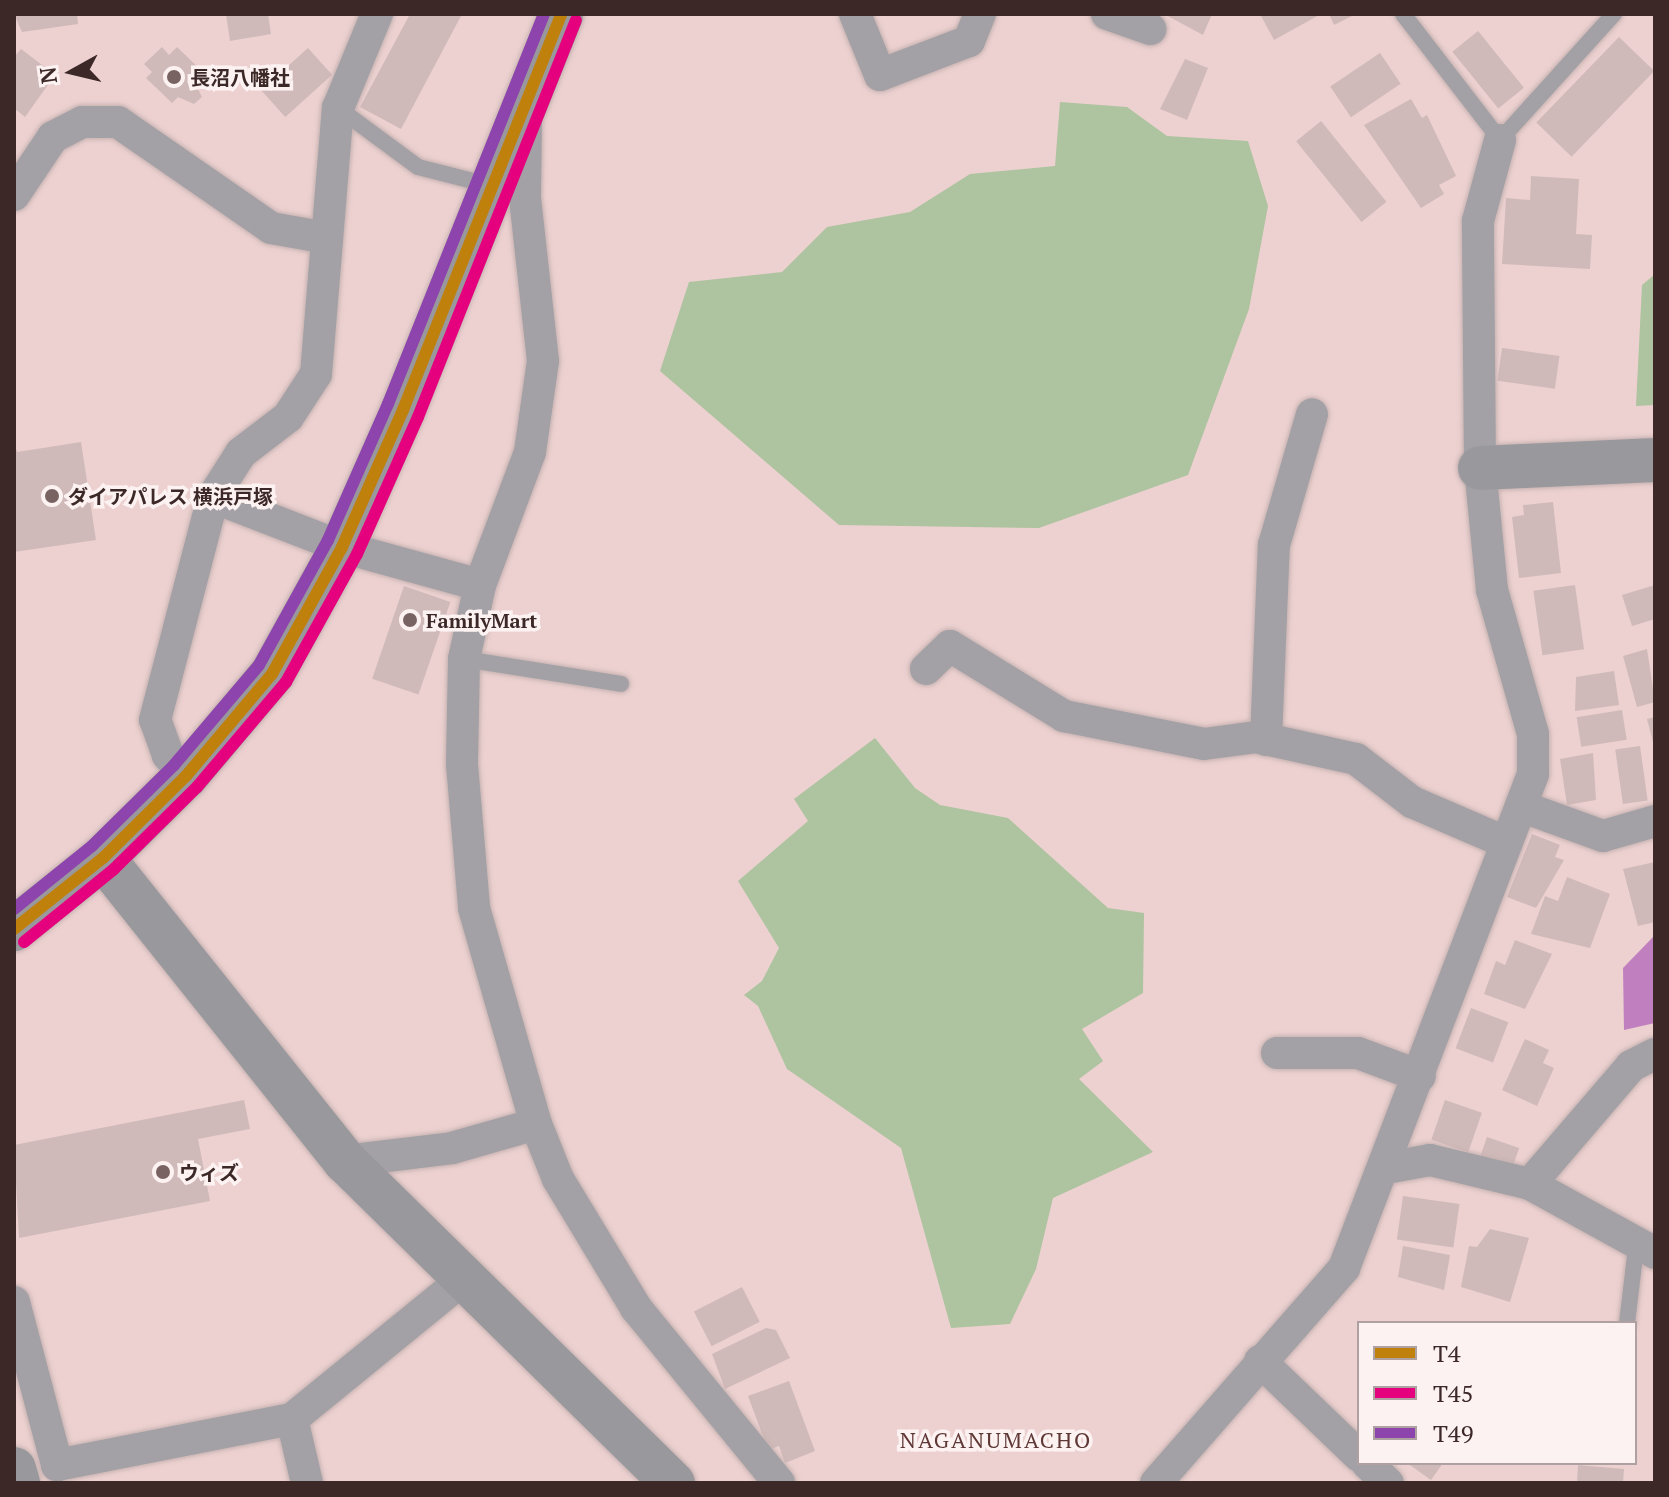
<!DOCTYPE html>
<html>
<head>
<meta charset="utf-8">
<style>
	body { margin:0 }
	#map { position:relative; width:1669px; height:1497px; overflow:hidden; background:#ecd1d0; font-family:"PT Serif","Noto Sans JP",serif }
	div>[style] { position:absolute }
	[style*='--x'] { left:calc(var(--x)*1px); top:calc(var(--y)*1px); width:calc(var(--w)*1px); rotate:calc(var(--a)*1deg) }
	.green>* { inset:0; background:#aec39f }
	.water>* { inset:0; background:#c080bf }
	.building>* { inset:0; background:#d0bab9; transform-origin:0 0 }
	.roads { filter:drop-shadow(0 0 2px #c6b2b1) drop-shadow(0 0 2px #c6b2b1) }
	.lane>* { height:16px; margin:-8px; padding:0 8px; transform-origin:8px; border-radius:8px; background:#a3a1a6 }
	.street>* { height:32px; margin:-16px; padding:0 16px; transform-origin:16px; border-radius:16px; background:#a3a1a6 }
	.secondary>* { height:44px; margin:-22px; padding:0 22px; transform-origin:22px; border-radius:22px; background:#99989d }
	.bus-1>* { height:12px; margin:-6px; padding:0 6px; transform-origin:6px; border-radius:6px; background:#bf800c }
	.bus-2>* { height:12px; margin:-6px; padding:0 6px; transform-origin:6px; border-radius:6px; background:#e5007d }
	.bus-3>* { height:12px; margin:-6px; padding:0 6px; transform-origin:6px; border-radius:6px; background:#8e44ad }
	.dots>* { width:22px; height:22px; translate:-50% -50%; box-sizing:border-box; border:4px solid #fdf2f2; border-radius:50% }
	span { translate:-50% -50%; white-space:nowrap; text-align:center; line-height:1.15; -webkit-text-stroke:7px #fdf2f2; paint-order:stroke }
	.poi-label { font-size:20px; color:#3b2827; font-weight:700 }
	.left { translate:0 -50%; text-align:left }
	.neighbourhood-label { font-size:22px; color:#5f3735; letter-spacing:2px }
	.frame { position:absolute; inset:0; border:16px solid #3b2827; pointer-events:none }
	.legend { position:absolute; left:1357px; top:1321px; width:280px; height:144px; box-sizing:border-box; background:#fdf2f2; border:2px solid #afa1a1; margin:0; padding:10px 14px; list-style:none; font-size:24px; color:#3b2827 }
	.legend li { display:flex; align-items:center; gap:16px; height:40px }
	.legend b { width:40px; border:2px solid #afa1a1 }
	.north { position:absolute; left:32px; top:32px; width:80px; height:80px; -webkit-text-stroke:6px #fdf2f2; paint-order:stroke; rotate:262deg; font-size:22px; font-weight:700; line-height:32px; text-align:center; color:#3b2827 }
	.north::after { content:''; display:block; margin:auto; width:28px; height:36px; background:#3b2827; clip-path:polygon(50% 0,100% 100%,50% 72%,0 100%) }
</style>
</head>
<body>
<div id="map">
	<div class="green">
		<i style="clip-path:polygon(1060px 102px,1127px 107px,1167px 136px,1248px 141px,1268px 206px,1249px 309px,1188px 475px,1039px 528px,839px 525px,660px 371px,689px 282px,782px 272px,827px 227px,910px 212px,970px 174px,1055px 166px)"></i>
		<i style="clip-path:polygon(1655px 274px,1655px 405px,1636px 406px,1642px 285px)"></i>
		<i style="clip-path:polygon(875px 738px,915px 788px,940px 805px,1008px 818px,1108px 908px,1144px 913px,1143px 993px,1082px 1029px,1103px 1061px,1079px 1079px,1153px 1152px,1053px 1198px,1036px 1269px,1010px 1324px,951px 1328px,901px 1148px,787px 1069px,758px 1006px,744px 995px,762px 981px,779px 948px,738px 881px,808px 821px,794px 799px)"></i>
	</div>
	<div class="water">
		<i style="clip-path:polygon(1655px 935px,1655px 1023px,1624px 1030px,1623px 968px)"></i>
	</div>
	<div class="building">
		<i style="clip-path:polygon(14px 14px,77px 14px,78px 24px,22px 32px)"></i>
		<i style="clip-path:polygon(226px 14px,268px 14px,271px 34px,230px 41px)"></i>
		<i style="clip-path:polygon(410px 14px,462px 14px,401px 129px,360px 107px)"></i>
		<i style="clip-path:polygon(1164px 14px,1212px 14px,1203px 35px)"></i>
		<i style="clip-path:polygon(1260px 14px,1321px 14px,1274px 40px)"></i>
		<i style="clip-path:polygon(1329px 14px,1356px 14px,1334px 25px)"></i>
		<i style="left:1478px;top:31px;width:73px;height:33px;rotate:51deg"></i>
		<i style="left:1619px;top:37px;width:49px;height:119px;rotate:44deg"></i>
		<i style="clip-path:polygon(162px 47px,169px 55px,177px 47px,203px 72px,194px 81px,202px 97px,194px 104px,178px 97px,172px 103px,146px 78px,152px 72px,144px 64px)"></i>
		<i style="left:308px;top:48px;width:36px;height:63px;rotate:48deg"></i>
		<i style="clip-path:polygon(21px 49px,50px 71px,50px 82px,25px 117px,14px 108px,14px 57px)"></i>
		<i style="left:1380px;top:53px;width:37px;height:60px;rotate:56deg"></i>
		<i style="clip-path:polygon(1185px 59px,1208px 68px,1187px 120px,1160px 109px)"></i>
		<i style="clip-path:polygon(1411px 99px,1422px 118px,1427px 115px,1456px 176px,1439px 185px,1444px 194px,1421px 208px,1364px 125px)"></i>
		<i style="left:1321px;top:121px;width:104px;height:32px;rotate:51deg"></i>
		<i style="clip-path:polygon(1531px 176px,1579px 179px,1576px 234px,1592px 235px,1590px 269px,1502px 264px,1506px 198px,1530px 200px)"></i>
		<i style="left:1502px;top:348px;width:58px;height:33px;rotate:8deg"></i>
		<i style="clip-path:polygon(14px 442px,17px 452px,81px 442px,96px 540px,14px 552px)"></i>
		<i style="clip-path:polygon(1553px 502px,1561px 573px,1519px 578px,1512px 517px,1524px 515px,1523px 505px)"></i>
		<i style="left:1575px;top:585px;width:65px;height:42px;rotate:82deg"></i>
		<i style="clip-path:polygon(1655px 585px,1655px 619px,1632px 626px,1622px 595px)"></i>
		<i style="left:404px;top:586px;width:49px;height:98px;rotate:19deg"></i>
		<i style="clip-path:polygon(1647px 649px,1655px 702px,1637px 707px,1623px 656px)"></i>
		<i style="clip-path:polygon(1614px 671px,1619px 705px,1575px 711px,1576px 677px)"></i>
		<i style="left:1622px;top:710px;width:30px;height:46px;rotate:81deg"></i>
		<i style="clip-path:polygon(1655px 717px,1655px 745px,1654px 746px,1647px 719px)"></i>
		<i style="left:1640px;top:746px;width:55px;height:25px;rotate:82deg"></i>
		<i style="clip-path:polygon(1593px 753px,1596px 800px,1567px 805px,1560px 759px)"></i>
		<i style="clip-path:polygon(1532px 834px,1560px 845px,1555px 857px,1564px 860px,1536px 908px,1507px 897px)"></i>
		<i style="clip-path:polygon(1655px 862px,1655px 922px,1638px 926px,1623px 869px)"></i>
		<i style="clip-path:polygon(1567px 877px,1610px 894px,1590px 948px,1531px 934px,1545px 896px,1558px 901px)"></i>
		<i style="clip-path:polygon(1515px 940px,1552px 954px,1525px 1009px,1484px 994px,1496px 961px,1505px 965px)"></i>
		<i style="left:1471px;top:1008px;width:40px;height:43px;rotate:21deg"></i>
		<i style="clip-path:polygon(1525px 1039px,1549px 1050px,1543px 1063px,1554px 1068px,1537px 1106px,1502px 1090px)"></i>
		<i style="clip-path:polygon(244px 1100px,250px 1129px,198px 1139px,210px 1201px,19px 1238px,14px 1145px)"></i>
		<i style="left:1445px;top:1100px;width:39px;height:42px;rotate:19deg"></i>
		<i style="left:1487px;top:1137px;width:34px;height:22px;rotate:19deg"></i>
		<i style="left:1403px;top:1196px;width:57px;height:44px;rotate:8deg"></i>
		<i style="clip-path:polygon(1490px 1229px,1529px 1238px,1510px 1302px,1461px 1287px,1469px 1246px,1477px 1247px)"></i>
		<i style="clip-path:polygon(1403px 1246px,1450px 1255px,1444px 1290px,1398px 1277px)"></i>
		<i style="left:742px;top:1287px;width:39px;height:54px;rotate:63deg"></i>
		<i style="clip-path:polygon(766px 1328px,776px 1330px,790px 1358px,725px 1389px,712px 1354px)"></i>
		<i style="clip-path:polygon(789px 1381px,815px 1451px,785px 1463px,779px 1446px,768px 1450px,748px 1396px)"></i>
		<i style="clip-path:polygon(1407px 1463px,1443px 1463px,1431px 1480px)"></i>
		<i style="clip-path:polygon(1578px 1465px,1624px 1469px,1623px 1483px,1577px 1483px)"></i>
	</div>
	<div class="roads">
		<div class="lane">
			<i style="--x:1403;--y:14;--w:159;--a:52.4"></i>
			<i style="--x:1500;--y:140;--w:170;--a:-47.9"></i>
			<i style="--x:338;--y:108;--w:99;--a:36.4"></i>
			<i style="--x:418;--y:167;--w:73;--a:14.2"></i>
			<i style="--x:464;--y:659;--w:159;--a:9"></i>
			<i style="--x:1627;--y:1323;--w:77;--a:-83.2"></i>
		</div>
		<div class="street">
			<i style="--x:855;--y:14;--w:66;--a:67.7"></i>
			<i style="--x:880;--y:75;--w:95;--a:-20.9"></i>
			<i style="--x:969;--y:41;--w:29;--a:-68"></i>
			<i style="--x:1107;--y:14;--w:46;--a:19.2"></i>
			<i style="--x:14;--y:195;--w:70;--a:-56.1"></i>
			<i style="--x:53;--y:137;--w:33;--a:-27"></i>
			<i style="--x:82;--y:122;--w:36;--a:0"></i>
			<i style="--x:118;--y:122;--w:186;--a:34.7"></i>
			<i style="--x:271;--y:228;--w:57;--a:10.1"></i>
			<i style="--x:213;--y:497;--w:138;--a:21.2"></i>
			<i style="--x:342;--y:547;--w:143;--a:15.4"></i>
			<i style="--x:480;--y:585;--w:76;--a:102.2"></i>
			<i style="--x:464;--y:659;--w:105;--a:91.1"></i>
			<i style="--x:462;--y:764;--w:144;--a:85.2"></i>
			<i style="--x:474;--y:908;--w:225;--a:74"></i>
			<i style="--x:536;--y:1124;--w:59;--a:68.2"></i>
			<i style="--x:558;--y:1179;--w:151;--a:58.8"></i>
			<i style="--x:636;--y:1308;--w:226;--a:50.7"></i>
			<i style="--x:480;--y:585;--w:142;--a:-69.4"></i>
			<i style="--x:530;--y:452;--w:92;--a:-81.9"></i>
			<i style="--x:543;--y:361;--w:165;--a:-96.3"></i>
			<i style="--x:525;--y:197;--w:78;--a:-89.3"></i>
			<i style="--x:926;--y:669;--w:33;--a:-44"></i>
			<i style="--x:950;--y:646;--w:134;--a:31.6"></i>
			<i style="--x:1064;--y:716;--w:143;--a:11.3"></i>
			<i style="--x:1204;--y:744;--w:52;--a:-7.7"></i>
			<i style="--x:1256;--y:737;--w:102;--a:12.4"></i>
			<i style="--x:1356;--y:759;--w:71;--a:37.5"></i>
			<i style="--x:1412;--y:802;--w:103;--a:23.3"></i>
			<i style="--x:1266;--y:740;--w:195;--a:-87.7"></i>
			<i style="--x:1274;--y:545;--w:136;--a:-73.8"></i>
			<i style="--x:186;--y:776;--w:28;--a:-131"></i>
			<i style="--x:168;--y:755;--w:37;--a:-110"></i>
			<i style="--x:155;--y:720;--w:230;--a:-75.4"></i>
			<i style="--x:213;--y:497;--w:52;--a:-57.5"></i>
			<i style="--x:241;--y:453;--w:59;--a:-37.5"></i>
			<i style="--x:288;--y:417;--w:51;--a:-56.9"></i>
			<i style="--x:316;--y:374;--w:267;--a:-85.3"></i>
			<i style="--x:338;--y:108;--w:102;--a:-67.5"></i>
			<i style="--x:1523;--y:807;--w:85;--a:19.9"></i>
			<i style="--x:1603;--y:836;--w:54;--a:-16.1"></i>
			<i style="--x:1277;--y:1053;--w:81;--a:0"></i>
			<i style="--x:1358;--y:1053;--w:66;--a:20.4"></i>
			<i style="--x:345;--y:1161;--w:108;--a:-6.9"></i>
			<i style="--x:452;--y:1148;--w:87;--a:-15.9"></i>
			<i style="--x:1386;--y:1168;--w:45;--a:-10.3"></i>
			<i style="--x:1430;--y:1160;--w:103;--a:13.5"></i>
			<i style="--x:1530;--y:1184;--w:143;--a:28.9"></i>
			<i style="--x:1530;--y:1184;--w:155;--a:-49.4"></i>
			<i style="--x:1631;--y:1066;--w:27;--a:-27"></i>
			<i style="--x:14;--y:1302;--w:169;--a:75.2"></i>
			<i style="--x:57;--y:1465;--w:239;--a:-11.1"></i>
			<i style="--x:292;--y:1419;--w:218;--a:-39.2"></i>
			<i style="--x:1260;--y:1361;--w:137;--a:43.8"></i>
			<i style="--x:292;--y:1419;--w:66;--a:76.8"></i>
			<i style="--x:1367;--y:1463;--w:29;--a:44"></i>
			<i style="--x:1156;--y:1483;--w:286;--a:-48.8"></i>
			<i style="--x:1344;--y:1268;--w:529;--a:-69.06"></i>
			<i style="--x:1533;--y:774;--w:40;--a:-90"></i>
			<i style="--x:1533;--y:734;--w:150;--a:-105.9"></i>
			<i style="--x:1492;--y:590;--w:123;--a:-95.6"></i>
			<i style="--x:1480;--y:468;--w:247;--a:-90.5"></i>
			<i style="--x:1478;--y:221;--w:84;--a:-74.8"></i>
		</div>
		<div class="secondary">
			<i style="--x:1480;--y:468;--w:175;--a:-2.6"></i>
			<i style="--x:103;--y:858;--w:388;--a:51.4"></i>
			<i style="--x:345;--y:1161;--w:460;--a:44.5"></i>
			<i style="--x:14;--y:929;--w:114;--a:-38.6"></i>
			<i style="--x:103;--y:858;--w:117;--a:-44.7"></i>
			<i style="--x:186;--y:776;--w:133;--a:-49.9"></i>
			<i style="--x:272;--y:674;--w:145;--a:-61.1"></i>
			<i style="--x:342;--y:547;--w:150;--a:-66"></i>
			<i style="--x:403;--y:410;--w:426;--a:-68.2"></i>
			<i style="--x:14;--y:1469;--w:15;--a:74"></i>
		</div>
	</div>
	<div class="bus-1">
		<i style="--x:14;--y:929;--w:114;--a:-38.6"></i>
		<i style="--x:103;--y:858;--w:117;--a:-44.7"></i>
		<i style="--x:186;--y:776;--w:133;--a:-49.9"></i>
		<i style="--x:272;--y:674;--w:145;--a:-61.1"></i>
		<i style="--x:342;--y:547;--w:150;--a:-66"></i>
		<i style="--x:403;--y:410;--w:426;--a:-68.2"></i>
	</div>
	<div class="bus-2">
		<i style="--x:24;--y:942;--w:116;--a:-39"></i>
		<i style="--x:114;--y:869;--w:117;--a:-44.7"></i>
		<i style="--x:197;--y:787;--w:138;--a:-49.7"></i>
		<i style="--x:286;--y:682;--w:146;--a:-61"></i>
		<i style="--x:357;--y:554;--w:150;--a:-66"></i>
		<i style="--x:418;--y:417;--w:427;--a:-68.3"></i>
	</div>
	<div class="bus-3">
		<i style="--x:14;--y:909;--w:100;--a:-38.9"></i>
		<i style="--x:92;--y:846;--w:115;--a:-44.6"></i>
		<i style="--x:174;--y:765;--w:131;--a:-49.6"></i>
		<i style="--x:259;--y:665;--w:143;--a:-61.1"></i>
		<i style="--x:328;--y:540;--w:149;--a:-66.2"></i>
		<i style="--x:388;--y:404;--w:420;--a:-68.2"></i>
	</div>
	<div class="dots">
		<i style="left:174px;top:77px;background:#796362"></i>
		<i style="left:52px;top:496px;background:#796362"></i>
		<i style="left:410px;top:620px;background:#796362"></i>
		<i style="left:163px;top:1172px;background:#796362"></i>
	</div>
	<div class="poi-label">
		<span class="left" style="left:190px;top:77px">長沼八幡社</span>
		<span class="left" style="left:68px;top:496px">ダイアパレス 横浜戸塚</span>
		<span class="left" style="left:426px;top:620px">FamilyMart</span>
		<span class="left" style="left:179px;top:1172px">ウィズ</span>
	</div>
	<div class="neighbourhood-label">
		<span style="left:996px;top:1440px">NAGANUMACHO</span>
	</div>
	<div class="frame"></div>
	<ul class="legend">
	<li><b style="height:10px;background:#bf800c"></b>T4</li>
	<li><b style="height:10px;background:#e5007d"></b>T45</li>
	<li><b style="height:10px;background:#8e44ad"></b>T49</li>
	</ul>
	<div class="north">N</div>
</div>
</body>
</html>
